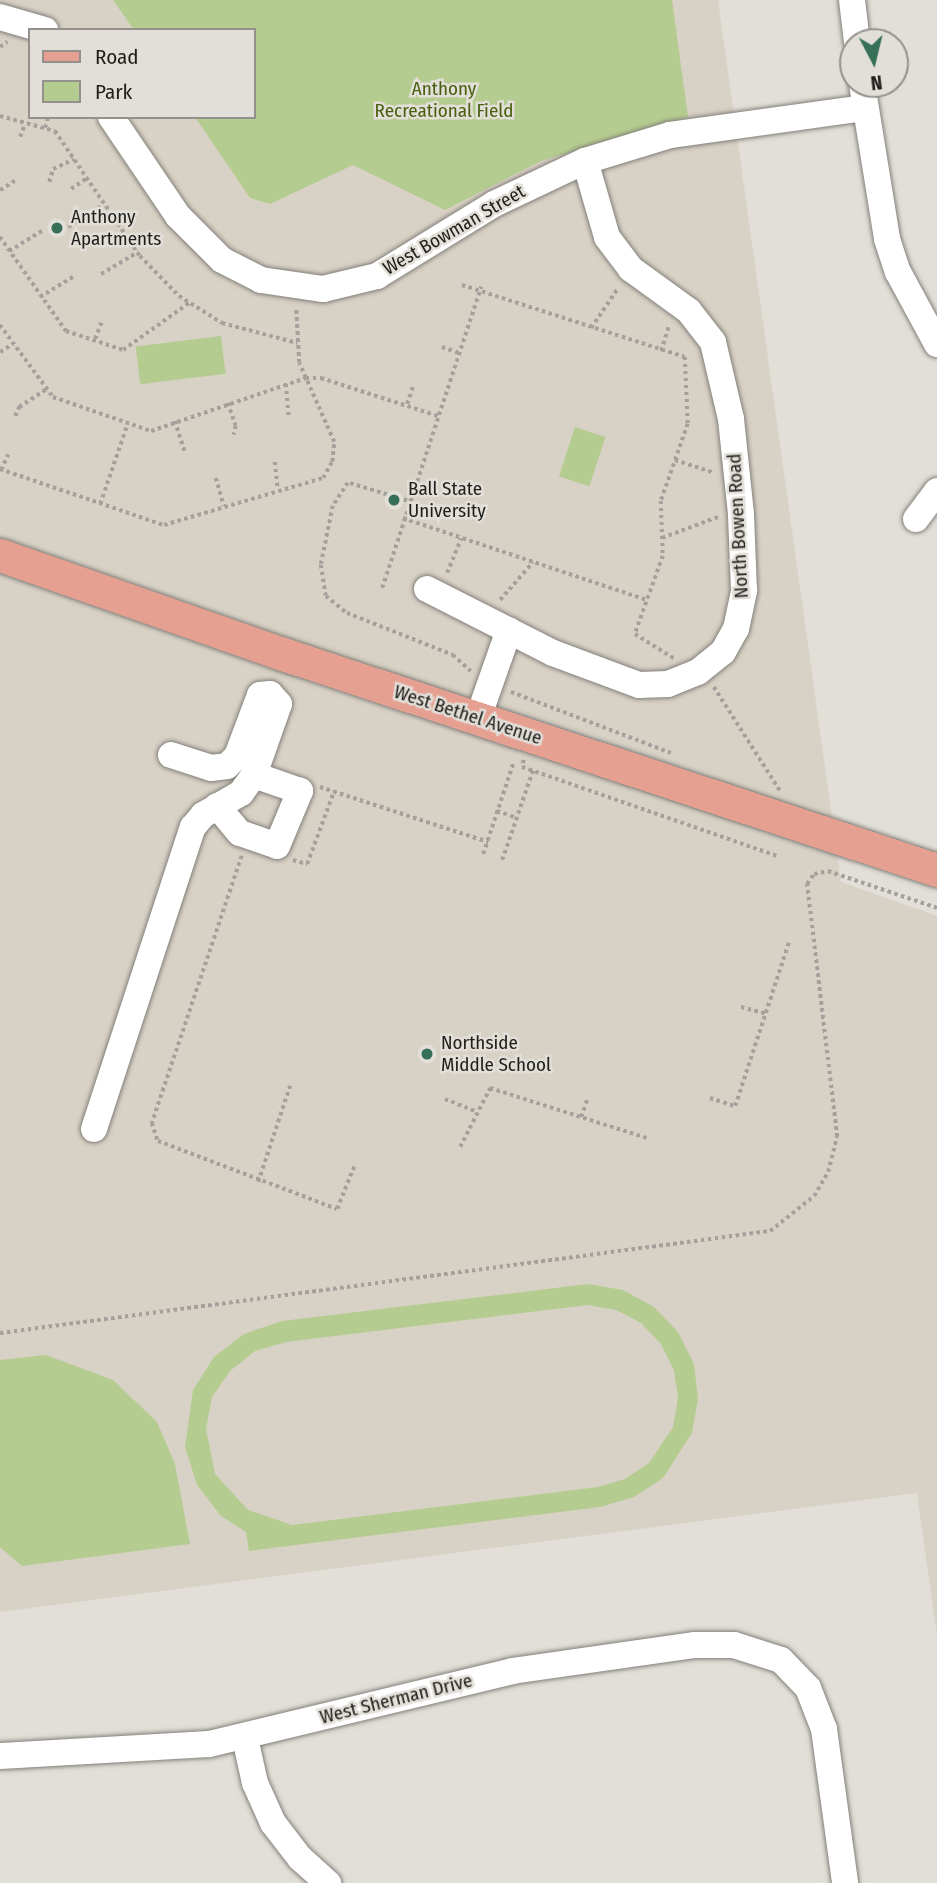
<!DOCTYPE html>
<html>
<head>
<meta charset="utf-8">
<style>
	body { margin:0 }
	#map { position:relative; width:937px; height:1883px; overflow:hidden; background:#e2ded8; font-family:"Fira Sans Condensed",sans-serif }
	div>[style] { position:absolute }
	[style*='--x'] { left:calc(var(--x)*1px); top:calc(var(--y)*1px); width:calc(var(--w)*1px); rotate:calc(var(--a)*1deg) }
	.built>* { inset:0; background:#d8d1c5 }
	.green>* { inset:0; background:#b5cc90; transform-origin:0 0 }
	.path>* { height:3.5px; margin-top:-1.75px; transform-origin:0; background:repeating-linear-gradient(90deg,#a4a19c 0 3.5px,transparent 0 7px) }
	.roads { filter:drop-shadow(0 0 2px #83807a) drop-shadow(0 0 2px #83807a) }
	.minor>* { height:26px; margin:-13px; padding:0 13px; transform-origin:13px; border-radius:13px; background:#fff }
	.major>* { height:33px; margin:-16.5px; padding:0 16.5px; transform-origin:16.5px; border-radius:16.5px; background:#e6a092 }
	.dots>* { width:19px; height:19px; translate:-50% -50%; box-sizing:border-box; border:4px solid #e2ded8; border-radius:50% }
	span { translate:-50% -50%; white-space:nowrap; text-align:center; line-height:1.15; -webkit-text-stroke:5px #e2ded8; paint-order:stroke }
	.park-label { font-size:19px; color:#48600d }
	.poi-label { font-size:19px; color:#1f1e1b }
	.left { translate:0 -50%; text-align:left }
	.street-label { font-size:19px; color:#1f1e1b }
	.legend { position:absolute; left:28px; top:28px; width:228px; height:91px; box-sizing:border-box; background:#e2ded8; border:2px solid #94918c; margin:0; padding:9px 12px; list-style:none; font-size:21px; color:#1f1e1b }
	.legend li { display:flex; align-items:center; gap:14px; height:35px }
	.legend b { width:35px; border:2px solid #94918c }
	.north { position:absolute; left:839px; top:28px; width:70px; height:70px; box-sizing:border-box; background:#e2ded8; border:2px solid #94918c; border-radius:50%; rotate:173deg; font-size:19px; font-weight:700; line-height:28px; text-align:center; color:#1f1e1b }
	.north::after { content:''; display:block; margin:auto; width:24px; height:32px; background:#367059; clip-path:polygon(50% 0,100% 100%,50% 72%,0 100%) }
</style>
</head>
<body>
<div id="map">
	<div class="built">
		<i style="clip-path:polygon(evenodd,0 0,718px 0,841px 882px,937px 916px,937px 1636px,917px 1493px,0 1612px,0 0,30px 30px,254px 30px,254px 117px,30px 117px,30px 30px)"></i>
	</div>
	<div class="green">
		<i style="clip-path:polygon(113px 0,672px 0,688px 117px,541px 161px,445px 210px,353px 165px,270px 204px,250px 198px,195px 117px,254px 117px,254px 30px,134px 30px)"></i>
		<i style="left:221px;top:336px;width:38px;height:86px;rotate:83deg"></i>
		<i style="left:575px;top:427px;width:32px;height:52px;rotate:18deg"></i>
		<i style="clip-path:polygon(evenodd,588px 1284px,623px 1290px,654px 1307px,678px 1332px,694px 1364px,698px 1399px,692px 1433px,663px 1478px,634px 1497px,600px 1507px,249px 1551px,246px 1532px,221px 1516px,197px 1485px,185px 1447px,193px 1390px,214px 1357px,244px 1334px,282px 1321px,588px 1284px,588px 1305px,616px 1310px,641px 1323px,661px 1344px,674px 1370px,678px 1398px,673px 1427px,649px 1463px,625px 1479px,598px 1487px,292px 1525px,248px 1510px,215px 1474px,206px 1429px,212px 1397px,230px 1371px,255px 1351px,286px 1342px,588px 1305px)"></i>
		<i style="clip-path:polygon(46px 1355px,113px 1380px,157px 1422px,175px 1464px,190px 1544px,22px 1566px,0 1547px,0 1360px)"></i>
	</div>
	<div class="path">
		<i style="--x:0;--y:47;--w:9;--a:-36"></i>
		<i style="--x:0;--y:116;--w:57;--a:15.3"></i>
		<i style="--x:55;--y:131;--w:151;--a:55.8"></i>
		<i style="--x:140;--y:256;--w:56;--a:45.7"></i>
		<i style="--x:179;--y:296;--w:51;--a:32.1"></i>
		<i style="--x:222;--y:323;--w:78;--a:14.9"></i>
		<i style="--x:45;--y:128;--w:11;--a:-75"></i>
		<i style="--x:20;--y:137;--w:14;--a:-69"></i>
		<i style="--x:49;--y:182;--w:14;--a:-73"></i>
		<i style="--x:53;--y:169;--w:23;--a:-25"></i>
		<i style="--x:71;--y:189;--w:19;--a:-35"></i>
		<i style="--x:0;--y:190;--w:19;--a:-32"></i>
		<i style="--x:68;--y:227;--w:41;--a:-32.2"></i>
		<i style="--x:0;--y:237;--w:115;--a:54.9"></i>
		<i style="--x:66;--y:331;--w:60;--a:18.4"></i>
		<i style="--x:123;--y:350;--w:81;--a:-35.5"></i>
		<i style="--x:9;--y:251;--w:42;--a:-31.4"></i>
		<i style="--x:101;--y:274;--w:43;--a:-30.7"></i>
		<i style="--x:462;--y:285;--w:234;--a:17.9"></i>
		<i style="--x:685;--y:357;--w:67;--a:87.4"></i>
		<i style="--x:688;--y:424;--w:82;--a:109.3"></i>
		<i style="--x:661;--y:501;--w:55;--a:87.9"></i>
		<i style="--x:663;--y:556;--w:83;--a:109.7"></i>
		<i style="--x:635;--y:634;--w:47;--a:32"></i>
		<i style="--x:40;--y:297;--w:42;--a:-31.4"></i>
		<i style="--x:0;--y:325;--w:89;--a:53.6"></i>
		<i style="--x:53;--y:397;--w:104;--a:19.1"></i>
		<i style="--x:151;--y:431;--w:164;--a:-18.9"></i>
		<i style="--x:306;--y:378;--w:15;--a:0"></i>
		<i style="--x:321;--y:378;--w:123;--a:18"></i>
		<i style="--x:591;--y:328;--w:48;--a:-56"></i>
		<i style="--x:95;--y:339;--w:19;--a:-69"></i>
		<i style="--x:442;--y:347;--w:18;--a:19"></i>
		<i style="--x:661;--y:351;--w:27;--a:-73"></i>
		<i style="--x:0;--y:352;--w:15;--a:-32"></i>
		<i style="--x:286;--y:384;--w:34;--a:85"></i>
		<i style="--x:228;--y:403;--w:24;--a:71"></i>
		<i style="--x:236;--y:426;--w:9;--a:103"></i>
		<i style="--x:407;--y:404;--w:19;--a:-72"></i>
		<i style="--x:15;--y:416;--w:10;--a:-66"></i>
		<i style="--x:19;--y:407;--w:33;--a:-33"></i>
		<i style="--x:175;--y:421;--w:32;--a:72"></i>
		<i style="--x:675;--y:460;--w:40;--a:18"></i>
		<i style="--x:275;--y:462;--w:28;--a:84"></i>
		<i style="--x:0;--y:469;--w:173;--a:18.9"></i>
		<i style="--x:164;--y:525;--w:166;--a:-16.5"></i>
		<i style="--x:323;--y:478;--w:18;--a:-61"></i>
		<i style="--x:332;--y:462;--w:20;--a:-84"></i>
		<i style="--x:334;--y:442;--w:86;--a:-113.9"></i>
		<i style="--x:299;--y:363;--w:54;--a:-93.2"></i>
		<i style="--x:1;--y:470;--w:17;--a:-66"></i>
		<i style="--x:216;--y:478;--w:29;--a:74"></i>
		<i style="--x:407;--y:501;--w:62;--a:-163"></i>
		<i style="--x:348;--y:483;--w:27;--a:123"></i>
		<i style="--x:333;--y:506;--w:60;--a:101.5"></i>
		<i style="--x:321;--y:565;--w:31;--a:81"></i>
		<i style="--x:326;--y:596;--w:27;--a:39"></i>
		<i style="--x:347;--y:613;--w:114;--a:21.6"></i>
		<i style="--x:453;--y:655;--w:24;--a:42"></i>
		<i style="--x:100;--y:504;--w:83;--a:-71.1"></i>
		<i style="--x:403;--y:518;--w:256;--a:18.6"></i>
		<i style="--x:662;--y:538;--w:60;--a:-20.6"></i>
		<i style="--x:447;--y:573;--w:37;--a:-68"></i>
		<i style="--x:382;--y:588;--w:317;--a:-71.8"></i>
		<i style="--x:500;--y:600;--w:50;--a:-49"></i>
		<i style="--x:714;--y:687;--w:125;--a:57.5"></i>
		<i style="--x:511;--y:692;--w:171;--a:20.9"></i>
		<i style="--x:524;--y:760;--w:7;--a:106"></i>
		<i style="--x:522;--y:767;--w:270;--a:19.2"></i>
		<i style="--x:320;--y:787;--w:177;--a:18.1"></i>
		<i style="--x:497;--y:811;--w:21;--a:19"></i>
		<i style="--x:483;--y:854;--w:95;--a:-71.6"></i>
		<i style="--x:242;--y:856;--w:282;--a:108.6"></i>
		<i style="--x:152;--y:1123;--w:19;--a:72"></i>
		<i style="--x:158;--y:1141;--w:191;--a:20.8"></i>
		<i style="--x:337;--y:1209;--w:48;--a:-68.2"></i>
		<i style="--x:293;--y:860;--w:15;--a:16"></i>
		<i style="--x:307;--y:864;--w:78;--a:-69.7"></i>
		<i style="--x:502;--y:860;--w:95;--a:-71"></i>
		<i style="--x:741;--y:1007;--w:27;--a:15"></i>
		<i style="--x:710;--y:1098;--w:26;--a:18"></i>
		<i style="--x:735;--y:1106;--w:173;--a:-71.8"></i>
		<i style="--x:445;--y:1099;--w:32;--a:22"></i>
		<i style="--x:581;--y:1117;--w:18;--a:-71"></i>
		<i style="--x:460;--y:1147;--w:66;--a:-63"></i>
		<i style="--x:490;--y:1088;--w:165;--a:17.7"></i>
		<i style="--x:258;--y:1182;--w:101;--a:-71.6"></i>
		<i style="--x:0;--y:1333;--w:777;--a:-7.55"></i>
		<i style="--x:770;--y:1231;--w:56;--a:-38.5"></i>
		<i style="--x:814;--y:1196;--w:28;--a:-60"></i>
		<i style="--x:828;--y:1172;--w:36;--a:-76"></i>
		<i style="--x:837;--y:1137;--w:255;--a:-96.8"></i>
		<i style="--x:807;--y:884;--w:12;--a:-55"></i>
		<i style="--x:814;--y:874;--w:14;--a:-12"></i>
		<i style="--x:828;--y:871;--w:115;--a:18.7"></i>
	</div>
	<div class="roads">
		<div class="minor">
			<i style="--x:852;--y:0;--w:42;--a:83.2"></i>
			<i style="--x:0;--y:17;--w:47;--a:16.1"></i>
			<i style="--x:862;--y:84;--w:157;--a:80.8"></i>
			<i style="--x:887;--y:239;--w:35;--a:72"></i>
			<i style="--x:898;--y:272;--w:82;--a:61.6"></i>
			<i style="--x:111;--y:117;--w:120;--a:55.9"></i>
			<i style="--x:178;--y:216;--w:62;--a:45"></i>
			<i style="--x:222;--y:260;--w:44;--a:27.1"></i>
			<i style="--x:261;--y:280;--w:63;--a:8.3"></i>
			<i style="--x:323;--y:289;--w:56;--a:-13.5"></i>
			<i style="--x:377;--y:276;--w:137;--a:-31.6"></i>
			<i style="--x:494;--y:204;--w:101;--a:-25.3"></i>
			<i style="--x:585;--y:161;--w:89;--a:-17"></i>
			<i style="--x:670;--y:135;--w:197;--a:-7.9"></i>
			<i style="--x:916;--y:519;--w:35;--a:-53"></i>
			<i style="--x:427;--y:589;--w:141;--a:26.9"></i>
			<i style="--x:553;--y:653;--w:92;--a:20.4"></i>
			<i style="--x:639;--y:685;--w:29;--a:-2"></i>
			<i style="--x:668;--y:684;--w:32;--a:-22"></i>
			<i style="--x:698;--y:672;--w:32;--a:-39"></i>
			<i style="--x:723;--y:652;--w:26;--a:-61"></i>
			<i style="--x:736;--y:629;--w:40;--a:-78"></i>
			<i style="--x:744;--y:590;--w:76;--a:-92.3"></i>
			<i style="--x:741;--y:514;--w:96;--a:-96"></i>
			<i style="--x:731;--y:419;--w:79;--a:-103.2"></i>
			<i style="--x:713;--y:342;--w:39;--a:-128"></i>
			<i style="--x:689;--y:311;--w:72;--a:-144.1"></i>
			<i style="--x:631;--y:269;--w:40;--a:-127"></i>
			<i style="--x:607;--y:237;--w:79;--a:-106.1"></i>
			<i style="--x:478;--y:718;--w:93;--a:-70.6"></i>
			<i style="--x:171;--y:755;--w:42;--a:18"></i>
			<i style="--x:211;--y:768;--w:16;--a:-7"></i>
			<i style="--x:227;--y:766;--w:14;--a:-45"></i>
			<i style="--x:237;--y:756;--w:65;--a:-69.3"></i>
			<i style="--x:260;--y:695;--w:10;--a:-6"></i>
			<i style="--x:217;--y:806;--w:35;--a:50"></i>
			<i style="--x:240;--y:833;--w:39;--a:19"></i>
			<i style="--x:277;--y:846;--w:60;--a:-67.3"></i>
			<i style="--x:300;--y:791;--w:49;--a:-160.8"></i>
			<i style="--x:94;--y:1129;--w:318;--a:-71.9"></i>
			<i style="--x:193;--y:827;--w:16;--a:-50"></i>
			<i style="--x:203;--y:815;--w:44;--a:-30.1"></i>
			<i style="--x:241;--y:793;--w:22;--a:-54"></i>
			<i style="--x:254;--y:775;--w:75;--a:-70.6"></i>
			<i style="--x:279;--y:704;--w:13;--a:-132"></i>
			<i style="--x:245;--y:1738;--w:46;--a:77.5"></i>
			<i style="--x:255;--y:1783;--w:44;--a:65.8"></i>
			<i style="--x:273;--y:1823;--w:44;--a:52.4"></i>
			<i style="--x:300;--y:1858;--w:38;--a:42"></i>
			<i style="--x:0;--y:1756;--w:209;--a:-3.3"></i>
			<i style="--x:209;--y:1744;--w:312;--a:-13.5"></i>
			<i style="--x:512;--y:1671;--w:185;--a:-8.1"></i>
			<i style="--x:695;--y:1645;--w:39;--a:0"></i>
			<i style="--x:734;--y:1645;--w:49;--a:17.7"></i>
			<i style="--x:781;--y:1660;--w:39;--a:46"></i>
			<i style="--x:808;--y:1688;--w:44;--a:68.7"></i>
			<i style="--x:824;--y:1729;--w:155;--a:82.2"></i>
		</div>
		<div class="major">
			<i style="--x:0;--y:555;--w:300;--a:19.3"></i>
			<i style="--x:283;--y:654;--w:689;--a:18.28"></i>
		</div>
	</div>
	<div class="dots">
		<i style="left:57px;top:228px;background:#367059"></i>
		<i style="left:394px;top:500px;background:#367059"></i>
		<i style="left:427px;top:1054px;background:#367059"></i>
	</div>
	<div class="park-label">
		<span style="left:444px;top:100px">Anthony<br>Recreational Field</span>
	</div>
	<div class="poi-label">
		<span class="left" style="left:71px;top:228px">Anthony<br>Apartments</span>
		<span class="left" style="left:408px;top:500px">Ball State<br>University</span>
		<span class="left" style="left:441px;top:1054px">Northside<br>Middle School</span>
	</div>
	<div class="street-label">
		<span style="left:454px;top:230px;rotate:-30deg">West Bowman Street</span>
		<span style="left:738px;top:526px;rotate:-93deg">North Bowen Road</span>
		<span style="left:468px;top:715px;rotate:18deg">West Bethel Avenue</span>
		<span style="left:396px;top:1699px;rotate:-14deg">West Sherman Drive</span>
	</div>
	<ul class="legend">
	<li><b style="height:9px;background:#e6a092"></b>Road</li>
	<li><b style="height:19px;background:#b5cc90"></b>Park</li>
	</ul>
	<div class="north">N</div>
</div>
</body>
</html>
